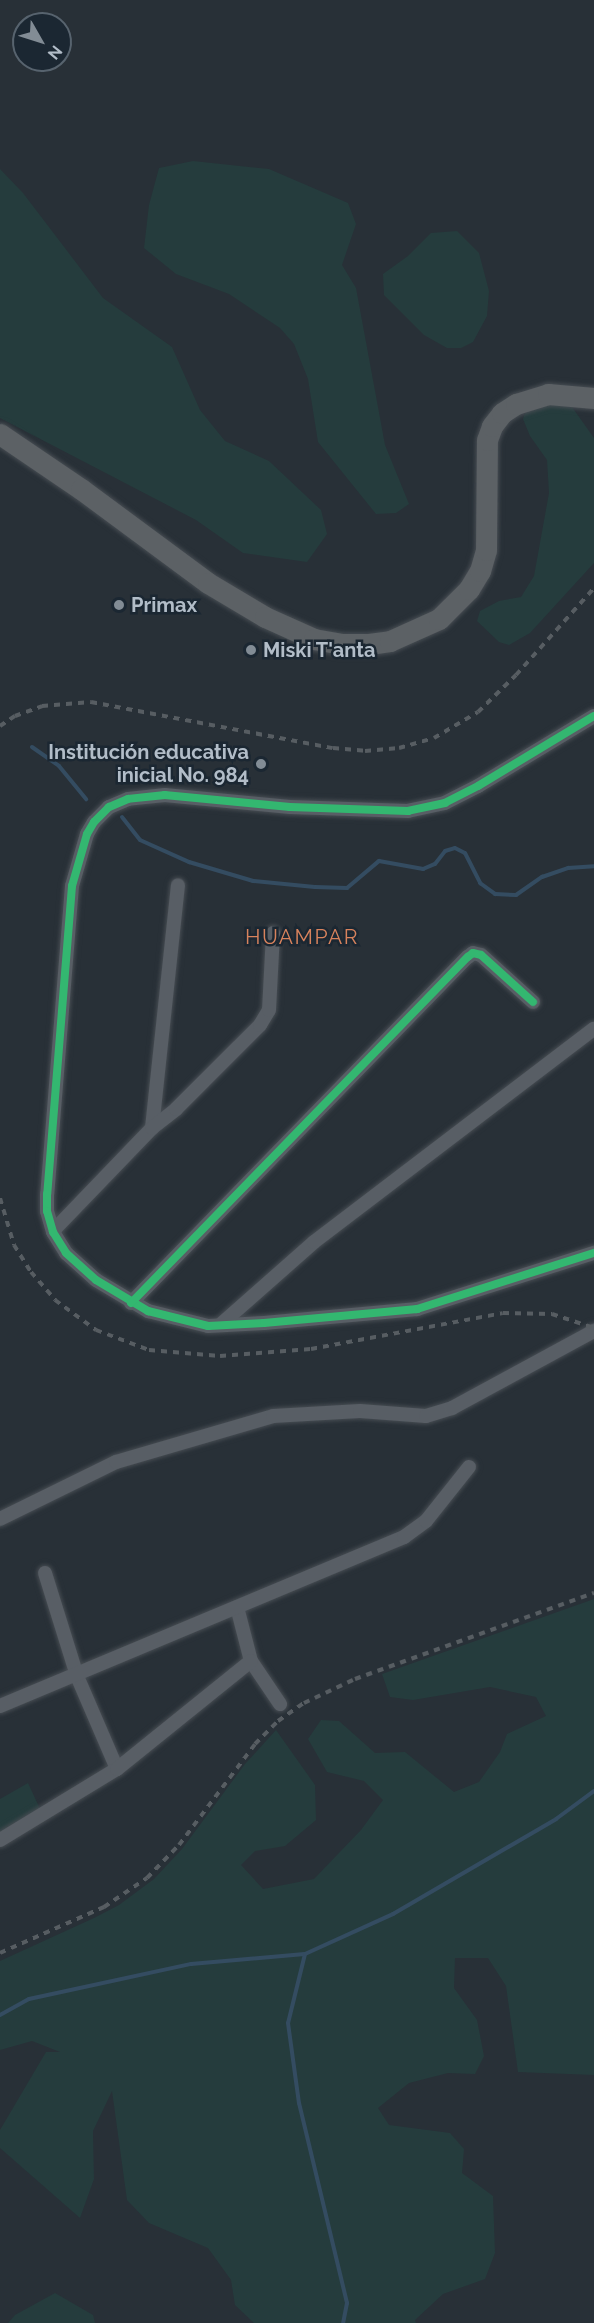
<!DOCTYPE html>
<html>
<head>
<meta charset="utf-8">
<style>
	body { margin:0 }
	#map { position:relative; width:594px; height:2323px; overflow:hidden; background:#283037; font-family:Raleway,sans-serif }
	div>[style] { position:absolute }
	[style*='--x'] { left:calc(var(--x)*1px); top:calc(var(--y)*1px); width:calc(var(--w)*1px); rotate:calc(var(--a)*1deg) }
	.green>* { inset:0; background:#253c3d }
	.stream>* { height:4px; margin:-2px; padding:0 2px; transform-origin:2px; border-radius:2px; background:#344c61 }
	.roads { filter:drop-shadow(0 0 2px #464c52) drop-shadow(0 0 2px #464c52) }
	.minor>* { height:14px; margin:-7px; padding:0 7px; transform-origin:7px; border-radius:7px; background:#585e65 }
	.trunk>* { height:21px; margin:-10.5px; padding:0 10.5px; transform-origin:10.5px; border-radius:10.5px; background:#5c6165 }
	.rail>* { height:4px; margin-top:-2px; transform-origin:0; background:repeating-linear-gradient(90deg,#575d62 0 6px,transparent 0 12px) }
	.cycleway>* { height:8px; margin:-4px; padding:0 4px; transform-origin:4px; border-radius:4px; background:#33b770 }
	.dots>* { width:16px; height:16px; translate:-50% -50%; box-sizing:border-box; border:3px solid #1b2732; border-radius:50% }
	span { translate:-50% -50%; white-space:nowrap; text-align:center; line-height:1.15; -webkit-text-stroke:5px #1b2732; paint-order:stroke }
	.poi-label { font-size:20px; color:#b2bdc8; font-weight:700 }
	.left { translate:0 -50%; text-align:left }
	.right { translate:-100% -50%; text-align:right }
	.neighbourhood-label { font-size:21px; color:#d8835d; letter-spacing:1.5px }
	.north { position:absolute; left:12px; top:12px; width:60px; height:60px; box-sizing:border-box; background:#1b2732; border:2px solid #57636e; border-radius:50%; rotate:129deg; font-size:16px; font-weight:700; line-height:24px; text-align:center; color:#b2bdc8 }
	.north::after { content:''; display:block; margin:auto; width:21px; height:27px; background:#828c95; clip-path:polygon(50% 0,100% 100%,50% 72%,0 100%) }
</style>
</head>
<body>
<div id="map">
	<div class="green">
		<i style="clip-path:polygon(193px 161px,269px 169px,348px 203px,356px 224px,342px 265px,356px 288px,385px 445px,409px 504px,396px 513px,376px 514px,318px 442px,308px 379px,294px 344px,280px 328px,229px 294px,176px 274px,144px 248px,149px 205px,159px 168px)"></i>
		<i style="clip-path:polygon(0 169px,23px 193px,103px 298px,172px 347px,200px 410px,225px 441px,269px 461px,321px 510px,327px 534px,307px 562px,243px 553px,196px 520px,0 418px)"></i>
		<i style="clip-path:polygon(457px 231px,479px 253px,489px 291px,487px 316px,473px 342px,461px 348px,447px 348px,424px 335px,384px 295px,383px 274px,408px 256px,431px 233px)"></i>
		<i style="clip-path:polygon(539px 399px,572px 407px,594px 438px,594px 563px,530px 633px,509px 645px,499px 642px,477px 621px,480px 611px,499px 601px,521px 597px,534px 576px,549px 493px,547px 460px,530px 436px,523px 419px,529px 403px)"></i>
		<i style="clip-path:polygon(594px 1599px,594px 2075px,518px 2072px,506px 1986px,488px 1958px,455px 1958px,454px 1988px,477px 2020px,484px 2056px,475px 2074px,448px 2073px,409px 2083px,378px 2108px,389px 2125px,450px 2133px,464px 2149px,462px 2173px,493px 2196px,495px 2253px,485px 2279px,443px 2294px,415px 2320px,416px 2323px,254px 2323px,235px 2305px,231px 2280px,208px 2248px,149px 2223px,127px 2200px,112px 2091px,93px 2131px,94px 2179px,80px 2218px,0 2148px,0 2130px,46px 2052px,60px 2052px,32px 2041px,0 2050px,0 1961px,94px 1918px,119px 1905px,154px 1879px,182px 1849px,245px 1764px,276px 1730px,315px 1785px,316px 1820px,285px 1846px,255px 1851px,241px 1865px,263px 1889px,314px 1879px,361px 1830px,383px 1800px,364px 1781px,327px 1772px,308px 1739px,321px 1720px,339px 1721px,375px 1753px,405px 1752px,454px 1792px,479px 1782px,500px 1752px,507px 1734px,546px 1716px,536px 1697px,490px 1687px,413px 1700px,390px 1697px,382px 1674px)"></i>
		<i style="clip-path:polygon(28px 1783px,40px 1809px,0 1832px,0 1799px)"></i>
		<i style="clip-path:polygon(55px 2293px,93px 2315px,95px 2323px,8px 2323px,15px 2315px)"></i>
	</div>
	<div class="stream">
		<i style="--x:32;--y:747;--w:33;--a:35"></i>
		<i style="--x:59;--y:766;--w:43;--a:50.7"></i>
		<i style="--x:122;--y:817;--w:29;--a:52"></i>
		<i style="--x:140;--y:840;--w:54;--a:24.2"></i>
		<i style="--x:189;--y:862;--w:67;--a:16.5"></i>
		<i style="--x:253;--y:881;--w:62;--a:5.5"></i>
		<i style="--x:315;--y:887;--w:32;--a:2"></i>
		<i style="--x:347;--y:888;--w:42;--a:-40.2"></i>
		<i style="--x:379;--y:861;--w:45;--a:10.3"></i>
		<i style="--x:423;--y:869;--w:13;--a:-23"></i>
		<i style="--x:435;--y:864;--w:16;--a:-52"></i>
		<i style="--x:445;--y:851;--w:10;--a:-17"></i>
		<i style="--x:455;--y:848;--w:11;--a:27"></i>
		<i style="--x:465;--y:853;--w:34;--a:63"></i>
		<i style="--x:480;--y:883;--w:19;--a:36"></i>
		<i style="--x:495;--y:894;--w:21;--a:3"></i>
		<i style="--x:516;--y:895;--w:32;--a:-35"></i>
		<i style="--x:542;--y:877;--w:28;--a:-19"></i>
		<i style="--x:568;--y:868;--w:26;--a:-4"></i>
		<i style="--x:305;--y:1954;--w:71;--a:103.8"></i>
		<i style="--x:288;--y:2023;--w:81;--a:82.2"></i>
		<i style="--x:299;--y:2103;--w:206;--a:76.5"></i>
		<i style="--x:347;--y:2303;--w:20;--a:101"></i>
		<i style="--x:0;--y:2015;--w:33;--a:-29"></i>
		<i style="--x:29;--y:1999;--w:166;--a:-12.2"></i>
		<i style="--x:191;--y:1964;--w:114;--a:-5"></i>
		<i style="--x:305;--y:1954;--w:97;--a:-24.4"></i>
		<i style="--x:393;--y:1914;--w:189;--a:-30.2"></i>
		<i style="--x:556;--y:1819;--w:47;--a:-36.4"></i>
	</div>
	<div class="roads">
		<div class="minor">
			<i style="--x:594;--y:716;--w:135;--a:148.9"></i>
			<i style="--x:478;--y:786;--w:37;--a:153"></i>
			<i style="--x:445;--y:803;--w:38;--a:168"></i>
			<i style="--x:408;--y:811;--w:118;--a:-178.1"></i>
			<i style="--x:290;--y:807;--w:126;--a:-174.5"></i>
			<i style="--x:165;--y:795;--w:37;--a:174"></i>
			<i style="--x:128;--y:799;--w:21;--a:157"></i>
			<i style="--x:109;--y:807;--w:21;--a:135"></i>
			<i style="--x:94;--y:822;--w:14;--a:120"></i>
			<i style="--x:87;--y:834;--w:54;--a:106.1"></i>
			<i style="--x:72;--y:886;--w:309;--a:94.6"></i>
			<i style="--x:47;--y:1194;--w:17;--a:90"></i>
			<i style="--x:47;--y:1211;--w:22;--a:74"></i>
			<i style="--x:53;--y:1232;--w:25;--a:58"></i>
			<i style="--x:66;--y:1253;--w:40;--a:42"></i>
			<i style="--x:96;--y:1280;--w:61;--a:30.8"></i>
			<i style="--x:148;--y:1311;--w:62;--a:14"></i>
			<i style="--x:208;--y:1326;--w:56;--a:-3.1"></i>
			<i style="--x:264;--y:1323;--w:154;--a:-5.2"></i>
			<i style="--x:417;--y:1309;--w:186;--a:-17.6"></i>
			<i style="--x:152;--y:1128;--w:244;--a:-83.9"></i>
			<i style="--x:53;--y:1231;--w:143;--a:-46.1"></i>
			<i style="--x:152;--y:1128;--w:31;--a:-38"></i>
			<i style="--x:176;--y:1109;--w:119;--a:-45"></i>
			<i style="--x:260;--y:1025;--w:17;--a:-59"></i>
			<i style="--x:269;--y:1010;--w:77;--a:-87"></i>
			<i style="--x:131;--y:1303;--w:483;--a:-45.8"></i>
			<i style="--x:468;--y:957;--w:6;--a:-39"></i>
			<i style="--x:473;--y:953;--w:8;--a:14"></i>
			<i style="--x:481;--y:955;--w:70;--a:42.1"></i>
			<i style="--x:220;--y:1325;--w:125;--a:-41.4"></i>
			<i style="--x:314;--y:1242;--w:352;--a:-37.3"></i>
			<i style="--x:0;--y:1519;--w:129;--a:-26.2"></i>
			<i style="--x:116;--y:1462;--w:164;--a:-16.3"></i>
			<i style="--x:273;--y:1416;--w:87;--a:-3.3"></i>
			<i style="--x:360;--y:1411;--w:66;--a:4.3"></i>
			<i style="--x:426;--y:1416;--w:27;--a:-17"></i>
			<i style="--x:452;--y:1408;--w:162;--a:-28.5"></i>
			<i style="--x:45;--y:1573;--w:108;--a:72.7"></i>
			<i style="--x:77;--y:1676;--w:101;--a:66.7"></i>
			<i style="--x:237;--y:1607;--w:56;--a:75.5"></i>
			<i style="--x:251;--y:1661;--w:52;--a:56"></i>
			<i style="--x:0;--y:1706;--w:438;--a:-22.7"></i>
			<i style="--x:404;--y:1537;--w:27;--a:-36"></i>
			<i style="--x:426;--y:1521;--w:69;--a:-51.5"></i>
			<i style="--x:0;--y:1840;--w:137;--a:-31.3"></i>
			<i style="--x:117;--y:1769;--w:172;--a:-38.9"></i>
		</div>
		<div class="trunk">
			<i style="--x:0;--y:434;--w:98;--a:34.2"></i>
			<i style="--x:81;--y:489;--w:158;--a:36.5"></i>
			<i style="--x:208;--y:583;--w:66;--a:30.8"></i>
			<i style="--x:265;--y:617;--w:54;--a:24.2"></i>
			<i style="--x:314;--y:639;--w:29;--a:10"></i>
			<i style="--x:343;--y:644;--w:26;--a:0"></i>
			<i style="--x:369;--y:644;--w:21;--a:-8"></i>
			<i style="--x:390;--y:641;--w:54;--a:-24.2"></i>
			<i style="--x:439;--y:619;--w:42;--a:-45"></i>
			<i style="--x:469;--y:589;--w:21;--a:-59"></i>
			<i style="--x:480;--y:571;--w:22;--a:-74"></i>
			<i style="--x:486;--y:550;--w:110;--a:-89.5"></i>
			<i style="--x:487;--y:440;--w:15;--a:-70"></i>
			<i style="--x:492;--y:426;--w:16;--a:-52"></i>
			<i style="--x:502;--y:413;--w:17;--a:-33"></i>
			<i style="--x:516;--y:404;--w:34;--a:-17"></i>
			<i style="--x:548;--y:394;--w:46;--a:5"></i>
		</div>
	</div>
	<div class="rail">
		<i style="--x:0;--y:726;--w:18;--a:-34"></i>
		<i style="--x:15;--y:716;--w:29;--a:-20"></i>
		<i style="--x:42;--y:706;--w:49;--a:-4.7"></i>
		<i style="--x:91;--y:702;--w:246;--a:10.8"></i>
		<i style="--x:333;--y:748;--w:32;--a:5"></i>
		<i style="--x:365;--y:751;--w:34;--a:-5"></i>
		<i style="--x:399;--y:748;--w:36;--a:-16"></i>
		<i style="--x:434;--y:738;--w:51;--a:-30.6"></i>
		<i style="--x:478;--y:712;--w:53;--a:-44.2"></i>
		<i style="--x:516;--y:675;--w:117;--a:-48.1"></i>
		<i style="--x:0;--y:1198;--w:49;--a:73.4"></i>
		<i style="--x:14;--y:1245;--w:32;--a:58"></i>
		<i style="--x:31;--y:1272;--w:37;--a:49"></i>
		<i style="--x:55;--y:1300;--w:51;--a:36.2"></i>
		<i style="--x:96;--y:1330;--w:57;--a:20.7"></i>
		<i style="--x:149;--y:1350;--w:71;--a:4.8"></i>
		<i style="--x:220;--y:1356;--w:91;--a:-4.4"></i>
		<i style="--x:311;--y:1349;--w:195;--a:-10.6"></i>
		<i style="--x:503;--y:1313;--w:49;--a:1.2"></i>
		<i style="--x:552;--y:1314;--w:44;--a:18.4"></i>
		<i style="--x:0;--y:1953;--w:114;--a:-23.9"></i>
		<i style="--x:104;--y:1907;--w:52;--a:-34"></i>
		<i style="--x:147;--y:1878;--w:46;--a:-45.9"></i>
		<i style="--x:179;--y:1845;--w:126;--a:-53"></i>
		<i style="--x:255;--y:1744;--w:33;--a:-45"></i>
		<i style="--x:278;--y:1721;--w:32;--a:-35"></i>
		<i style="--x:304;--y:1703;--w:56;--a:-25.2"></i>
		<i style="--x:355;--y:1679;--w:254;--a:-19.8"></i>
	</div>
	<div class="cycleway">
		<i style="--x:594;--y:716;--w:135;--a:148.9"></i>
		<i style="--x:478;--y:786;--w:37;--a:153"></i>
		<i style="--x:445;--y:803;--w:38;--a:168"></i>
		<i style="--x:408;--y:811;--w:118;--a:-178.1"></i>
		<i style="--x:290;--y:807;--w:126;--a:-174.5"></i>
		<i style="--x:165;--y:795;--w:37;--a:174"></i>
		<i style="--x:128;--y:799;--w:21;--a:157"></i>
		<i style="--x:109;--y:807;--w:21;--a:135"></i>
		<i style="--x:94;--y:822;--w:14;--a:120"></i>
		<i style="--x:87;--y:834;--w:54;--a:106.1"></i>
		<i style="--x:72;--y:886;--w:309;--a:94.6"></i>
		<i style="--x:47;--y:1194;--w:17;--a:90"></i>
		<i style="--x:47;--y:1211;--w:22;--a:74"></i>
		<i style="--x:53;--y:1232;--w:25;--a:58"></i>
		<i style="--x:66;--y:1253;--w:40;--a:42"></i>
		<i style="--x:96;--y:1280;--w:61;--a:30.8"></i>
		<i style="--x:148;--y:1311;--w:62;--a:14"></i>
		<i style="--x:208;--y:1326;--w:56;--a:-3.1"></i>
		<i style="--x:264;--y:1323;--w:154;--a:-5.2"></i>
		<i style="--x:417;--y:1309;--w:186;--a:-17.6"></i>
		<i style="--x:131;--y:1303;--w:483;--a:-45.8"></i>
		<i style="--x:468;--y:957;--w:6;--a:-39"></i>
		<i style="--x:473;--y:953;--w:8;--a:14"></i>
		<i style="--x:481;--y:955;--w:70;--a:42.1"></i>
	</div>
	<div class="dots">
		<i style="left:119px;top:605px;background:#828c95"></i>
		<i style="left:251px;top:650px;background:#828c95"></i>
		<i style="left:261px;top:764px;background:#828c95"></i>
	</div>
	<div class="poi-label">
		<span class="left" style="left:131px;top:605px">Primax</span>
		<span class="left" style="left:263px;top:650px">Miski T'anta</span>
		<span class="right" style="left:249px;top:764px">Institución educativa<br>inicial No. 984</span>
	</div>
	<div class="neighbourhood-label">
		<span style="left:302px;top:937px">HUAMPAR</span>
	</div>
	<div class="north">N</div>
</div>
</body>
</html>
